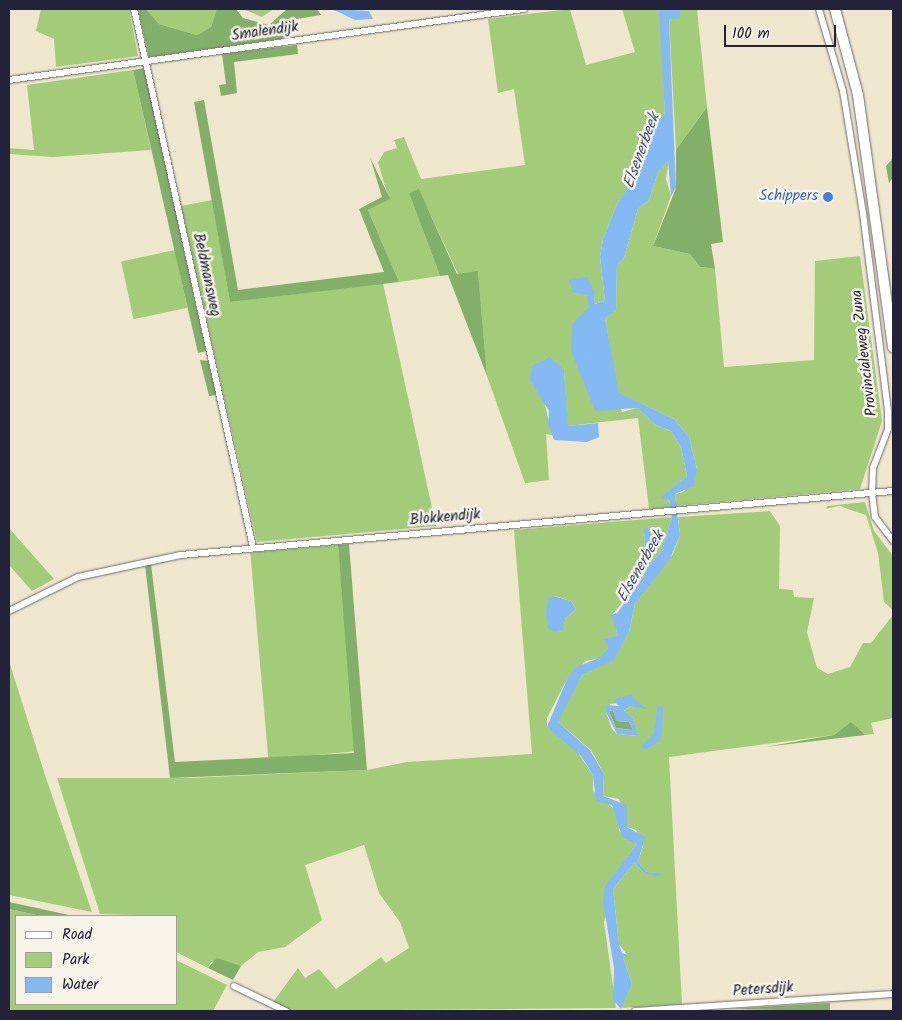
<!DOCTYPE html>
<html>
<head>
<meta charset="utf-8">
<style>
	body { margin:0 }
	#map { position:relative; width:902px; height:1020px; overflow:hidden; background:#efe7cd; font-family:Kalam,sans-serif }
	div>[style] { position:absolute }
	[style*='--x'] { left:calc(var(--x)*1px); top:calc(var(--y)*1px); width:calc(var(--w)*1px); rotate:calc(var(--a)*1deg) }
	.green>* { inset:0; background:#a3cc78; transform-origin:0 0 }
	.forest>* { inset:0; background:#82b068 }
	.water>* { inset:0; background:#85b9f3 }
	.roads { filter:drop-shadow(0 0 1px #6a676e) drop-shadow(0 0 1px #6a676e) }
	.street>* { height:6px; margin:-3px; padding:0 3px; transform-origin:3px; border-radius:3px; background:#fff }
	.primary>* { height:10px; margin:-5px; padding:0 5px; transform-origin:5px; border-radius:5px; background:#fff }
	.dots>* { width:14px; height:14px; translate:-50% -50%; box-sizing:border-box; border:2px solid #f7f3e8; border-radius:50% }
	span { translate:-50% -50%; white-space:nowrap; text-align:center; line-height:1.15; -webkit-text-stroke:5px #f7f3e8; paint-order:stroke }
	.street-label { font-size:15px; color:#22223b }
	.shop-label { font-size:15px; color:#366cbe }
	.right { translate:-100% -50%; text-align:right }
	.water-label { font-size:16px; color:#45577b; font-style:italic }
	.frame { position:absolute; inset:0; border:10px solid #22223b; pointer-events:none }
	.legend { position:absolute; left:15px; top:915px; width:162px; height:90px; box-sizing:border-box; background:#f7f3e8; border:1px solid #a29fa3; margin:0; padding:6px 9px; list-style:none; font-size:15px; color:#22223b }
	.legend li { display:flex; align-items:center; gap:10px; height:25px }
	.legend b { width:25px; border:1px solid #a29fa3 }
	.scale { position:absolute; left:724px; top:25px; width:112px; height:22px; box-sizing:border-box; border:2px solid #22223b; border-top:0; padding-left:6px; font-size:15px; line-height:18px; white-space:nowrap; color:#22223b; -webkit-text-stroke:4px #f7f3e8; paint-order:stroke }
</style>
</head>
<body>
<div id="map">
	<div class="green">
		<i style="clip-path:polygon(41px 9px,129px 9px,138px 56px,56px 67px,54px 39px,36px 31px)"></i>
		<i style="clip-path:polygon(146px 9px,217px 9px,217px 11px,211px 27px,197px 35px,159px 24px)"></i>
		<i style="clip-path:polygon(243px 9px,274px 9px,262px 17px)"></i>
		<i style="clip-path:polygon(570px 9px,586px 65px,635px 52px,622px 9px,659px 9px,661px 20px,665px 116px,656px 121px,646px 149px,630px 173px,634px 180px,617px 204px,603px 239px,600px 257px,605px 301px,594px 304px,595px 293px,573px 293px,587px 294px,622px 412px,637px 408px,656px 425px,671px 431px,681px 447px,687px 476px,661px 498px,667px 497px,671px 507px,649px 509px,638px 418px,567px 426px,564px 370px,545px 405px,552px 435px,546px 434px,549px 480px,525px 483px,487px 376px,478px 272px,458px 274px,419px 190px,409px 193px,440px 276px,399px 282px,368px 210px,389px 199px,378px 163px,384px 152px,397px 148px,394px 140px,404px 137px,421px 179px,525px 165px,514px 89px,498px 93px,488px 19px)"></i>
		<i style="clip-path:polygon(680px 9px,697px 9px,707px 107px,676px 150px,669px 18px,680px 18px)"></i>
		<i style="clip-path:polygon(133px 70px,151px 150px,53px 157px,9px 154px,9px 148px,34px 150px,27px 85px)"></i>
		<i style="clip-path:polygon(669px 159px,666px 179px,671px 196px,653px 246px,690px 254px,700px 267px,715px 269px,724px 367px,814px 360px,815px 261px,860px 256px,882px 421px,860px 489px,676px 506px,675px 494px,684px 492px,697px 469px,689px 437px,674px 419px,618px 393px,605px 318px,616px 309px,617px 265px,624px 258px,638px 209px,649px 200px,658px 172px)"></i>
		<i style="clip-path:polygon(212px 200px,230px 302px,383px 283px,436px 526px,257px 542px,181px 206px)"></i>
		<i style="left:175px;top:250px;width:59px;height:55px;rotate:78deg"></i>
		<i style="clip-path:polygon(865px 502px,874px 531px,893px 556px,893px 610px,884px 602px,878px 553px,866px 515px,839px 506px,826px 509px,827px 506px)"></i>
		<i style="clip-path:polygon(evenodd,770px 511px,780px 526px,779px 589px,793px 590px,794px 597px,814px 598px,807px 632px,817px 668px,828px 674px,850px 667px,863px 643px,871px 643px,893px 615px,893px 718px,871px 723px,874px 734px,865px 735px,850px 723px,834px 735px,669px 757px,682px 1004px,621px 1008px,632px 984px,623px 957px,627px 955px,619px 944px,613px 889px,634px 863px,643px 872px,666px 874px,647px 872px,638px 862px,643px 846px,636px 830px,627px 827px,619px 799px,603px 796px,604px 774px,591px 750px,558px 722px,561px 711px,582px 675px,614px 659px,629px 632px,635px 604px,673px 554px,680px 535px,678px 517px,770px 511px,621px 703px,646px 707px,628px 706px,624px 712px,633px 718px,637px 736px,617px 734px,612px 729px,606px 712px,610px 704px,621px 703px)"></i>
		<i style="clip-path:polygon(evenodd,672px 517px,662px 550px,651px 564px,650px 528px,644px 534px,645px 575px,612px 615px,618px 635px,605px 639px,608px 648px,601px 658px,586px 661px,567px 679px,547px 718px,547px 727px,579px 750px,574px 747px,593px 775px,593px 791px,618px 812px,619px 831px,637px 844px,617px 871px,604px 922px,616px 1008px,292px 1011px,273px 1002px,298px 968px,305px 978px,319px 969px,336px 989px,381px 957px,386px 963px,409px 948px,400px 922px,379px 893px,364px 845px,305px 865px,322px 920px,285px 947px,258px 952px,241px 966px,211px 962px,208px 968px,176px 952px,176px 916px,100px 914px,57px 778px,190px 778px,367px 770px,407px 762px,532px 754px,514px 530px,672px 517px,555px 596px,571px 601px,576px 609px,565px 619px,546px 612px,555px 596px)"></i>
		<i style="clip-path:polygon(9px 528px,54px 579px,32px 591px,9px 565px)"></i>
		<i style="left:338px;top:545px;width:207px;height:88px;rotate:85deg"></i>
		<i style="clip-path:polygon(9px 661px,45px 775px,92px 912px,9px 895px)"></i>
		<i style="clip-path:polygon(9px 909px,41px 916px,16px 916px,16px 1004px,176px 1004px,176px 960px,227px 985px,213px 1011px,9px 1011px)"></i>
	</div>
	<div class="forest">
		<i style="clip-path:polygon(138px 9px,146px 9px,159px 24px,197px 35px,211px 27px,217px 9px,236px 9px,243px 18px,269px 25px,287px 9px,317px 9px,321px 15px,290px 20px,287px 38px,149px 57px)"></i>
		<i style="clip-path:polygon(297px 45px,298px 54px,234px 62px,237px 93px,221px 96px,219px 85px,226px 84px,222px 54px)"></i>
		<i style="clip-path:polygon(144px 68px,206px 351px,198px 353px,133px 70px)"></i>
		<i style="clip-path:polygon(204px 100px,238px 290px,384px 272px,359px 209px,382px 197px,370px 157px,390px 199px,368px 210px,399px 282px,230px 302px,194px 102px)"></i>
		<i style="clip-path:polygon(707px 107px,723px 242px,711px 244px,715px 269px,700px 267px,690px 254px,653px 246px,676px 188px,676px 150px)"></i>
		<i style="clip-path:polygon(893px 158px,893px 177px,889px 183px,886px 166px)"></i>
		<i style="clip-path:polygon(419px 189px,457px 274px,478px 271px,487px 376px,448px 275px,440px 276px,409px 193px)"></i>
		<i style="clip-path:polygon(200px 360px,208px 361px,217px 395px,209px 396px)"></i>
		<i style="clip-path:polygon(349px 544px,367px 770px,170px 778px,145px 565px,151px 564px,175px 762px,354px 753px,338px 545px)"></i>
		<i style="clip-path:polygon(613px 710px,617px 721px,629px 722px,633px 730px,616px 728px,609px 711px)"></i>
		<i style="clip-path:polygon(851px 722px,865px 735px,765px 747px,834px 735px)"></i>
		<i style="clip-path:polygon(9px 902px,74px 916px,41px 916px,9px 909px)"></i>
		<i style="clip-path:polygon(217px 958px,241px 966px,233px 980px,208px 968px)"></i>
		<i style="clip-path:polygon(830px 1003px,830px 1011px,730px 1009px)"></i>
	</div>
	<div class="water">
		<i style="clip-path:polygon(332px 9px,369px 11px,373px 19px,355px 20px)"></i>
		<i style="clip-path:polygon(659px 9px,680px 9px,680px 18px,669px 19px,676px 188px,671px 196px,668px 161px,658px 172px,649px 200px,638px 209px,624px 258px,617px 265px,616px 310px,605px 318px,619px 393px,674px 419px,689px 437px,697px 469px,694px 486px,675px 494px,680px 535px,670px 559px,635px 604px,629px 632px,614px 660px,582px 675px,558px 722px,590px 750px,604px 774px,603px 796px,627px 805px,627px 827px,645px 837px,638px 862px,647px 872px,666px 874px,655px 876px,643px 872px,634px 863px,613px 889px,619px 944px,622px 953px,629px 955px,623px 957px,632px 984px,621px 1009px,613px 1000px,614px 968px,603px 902px,605px 886px,637px 844px,622px 837px,612px 805px,596px 801px,593px 775px,581px 756px,547px 727px,567px 679px,576px 667px,601px 657px,608px 648px,604px 639px,618px 635px,611px 615px,617px 613px,645px 575px,644px 528px,650px 528px,651px 564px,662px 550px,672px 517px,669px 500px,660px 498px,687px 476px,681px 447px,671px 431px,656px 425px,637px 408px,595px 411px,571px 351px,572px 324px,589px 307px,587px 295px,573px 293px,569px 279px,587px 277px,595px 293px,594px 304px,605px 301px,600px 257px,603px 239px,617px 204px,633px 180px,630px 173px,646px 149px,656px 121px,665px 115px)"></i>
		<i style="clip-path:polygon(550px 357px,564px 370px,568px 426px,598px 423px,599px 437px,587px 442px,554px 440px,548px 424px,549px 411px,530px 380px,532px 366px)"></i>
		<i style="clip-path:polygon(554px 596px,571px 601px,576px 609px,565px 619px,563px 630px,554px 632px,548px 628px,546px 612px,548px 598px)"></i>
		<i style="clip-path:polygon(evenodd,630px 695px,647px 709px,629px 706px,624px 711px,633px 718px,638px 736px,617px 734px,606px 712px,606px 705px,619px 706px,613px 700px,630px 695px,613px 710px,616px 721px,629px 722px,633px 730px,616px 728px,609px 711px,613px 710px)"></i>
		<i style="clip-path:polygon(658px 704px,663px 708px,662px 734px,658px 742px,645px 750px,641px 746px,654px 734px)"></i>
	</div>
	<div class="roads">
		<div class="street">
			<i style="--x:134;--y:9;--w:551;--a:77.53"></i>
			<i style="--x:819;--y:9;--w:85;--a:73.7"></i>
			<i style="--x:843;--y:91;--w:124;--a:80.7"></i>
			<i style="--x:863;--y:213;--w:200;--a:82.8"></i>
			<i style="--x:888;--y:411;--w:18;--a:90"></i>
			<i style="--x:888;--y:429;--w:42;--a:111"></i>
			<i style="--x:873;--y:468;--w:25;--a:92"></i>
			<i style="--x:872;--y:493;--w:24;--a:83"></i>
			<i style="--x:875;--y:517;--w:30;--a:53"></i>
			<i style="--x:9;--y:80;--w:520;--a:-7.85"></i>
			<i style="--x:9;--y:611;--w:77;--a:-26.2"></i>
			<i style="--x:78;--y:577;--w:105;--a:-12.1"></i>
			<i style="--x:181;--y:555;--w:715;--a:-5.14"></i>
			<i style="--x:234;--y:986;--w:58;--a:25.7"></i>
			<i style="--x:635;--y:1011;--w:259;--a:-3.8"></i>
		</div>
		<div class="primary">
			<i style="--x:835;--y:9;--w:89;--a:75"></i>
			<i style="--x:858;--y:95;--w:255;--a:82.1"></i>
		</div>
	</div>
	<div class="dots">
		<i style="left:828px;top:197px;background:#3f7fe0"></i>
	</div>
	<div class="street-label">
		<span style="left:265px;top:32px;rotate:-8deg">Smalendijk</span>
		<span style="left:206px;top:275px;rotate:78deg">Beldmansweg</span>
		<span style="left:865px;top:353px;rotate:-97deg">Provincialeweg Zuna</span>
		<span style="left:445px;top:518px;rotate:-5deg">Blokkendijk</span>
		<span style="left:763px;top:990px;rotate:-4deg">Petersdijk</span>
	</div>
	<div class="shop-label">
		<span class="right" style="left:818px;top:197px">Schippers</span>
	</div>
	<div class="water-label">
		<span style="left:642px;top:151px;rotate:-70deg">Elsenerbeek</span>
		<span style="left:641px;top:567px;rotate:-60deg">Elsenerbeek</span>
	</div>
	<div class="frame"></div>
	<ul class="legend">
	<li><b style="height:6px;background:#fff"></b>Road</li>
	<li><b style="height:14px;background:#a3cc78"></b>Park</li>
	<li><b style="height:14px;background:#85b9f3"></b>Water</li>
	</ul>
	<div class="scale">100 m</div>
</div>
</body>
</html>
